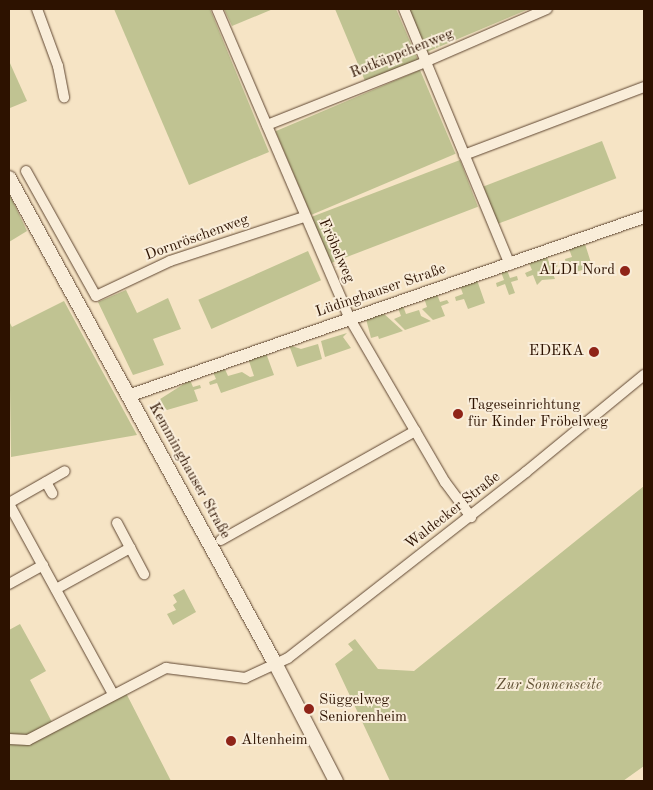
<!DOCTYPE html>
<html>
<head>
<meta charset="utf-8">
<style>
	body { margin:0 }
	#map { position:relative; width:653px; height:790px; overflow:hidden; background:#f6e4c5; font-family:"Old Standard TT",serif }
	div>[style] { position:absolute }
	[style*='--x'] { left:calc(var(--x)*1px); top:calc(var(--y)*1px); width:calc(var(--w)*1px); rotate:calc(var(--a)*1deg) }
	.green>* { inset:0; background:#c0c392; transform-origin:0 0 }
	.roads { filter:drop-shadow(0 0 1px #5f4631) drop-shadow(0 0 1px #5f4631) }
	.minor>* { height:10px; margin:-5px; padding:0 5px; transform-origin:5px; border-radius:5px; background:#f9edd9 }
	.tertiary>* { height:12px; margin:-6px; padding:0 6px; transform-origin:6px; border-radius:6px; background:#f9edd9 }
	.secondary>* { height:14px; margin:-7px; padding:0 7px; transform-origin:7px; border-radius:7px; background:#f9edd9 }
	.dots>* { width:14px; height:14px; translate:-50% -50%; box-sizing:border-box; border:2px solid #f9edd9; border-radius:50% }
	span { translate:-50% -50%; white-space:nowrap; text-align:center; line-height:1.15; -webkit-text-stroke:4px #f9edd9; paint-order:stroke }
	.street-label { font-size:15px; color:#2d1200 }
	.poi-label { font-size:15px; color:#2d1200 }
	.right { translate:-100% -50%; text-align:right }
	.left { translate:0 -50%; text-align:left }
	.park-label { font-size:15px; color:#605033; font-style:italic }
	.frame { position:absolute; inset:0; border:10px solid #2d1200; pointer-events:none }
</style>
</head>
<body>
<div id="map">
	<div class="green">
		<i style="clip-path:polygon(114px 9px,210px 9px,269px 152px,189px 185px)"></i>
		<i style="clip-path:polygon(224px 9px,273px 9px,232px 26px)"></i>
		<i style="clip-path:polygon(335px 9px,396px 9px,418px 60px,365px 81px)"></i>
		<i style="clip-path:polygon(409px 9px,529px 9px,427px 52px)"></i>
		<i style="clip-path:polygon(9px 61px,27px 101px,10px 108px,9px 106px)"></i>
		<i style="left:420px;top:70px;width:91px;height:157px;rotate:67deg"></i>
		<i style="left:602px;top:141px;width:40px;height:127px;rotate:69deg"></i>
		<i style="left:460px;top:160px;width:50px;height:160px;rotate:69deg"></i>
		<i style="clip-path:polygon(9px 193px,27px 231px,9px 242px)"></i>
		<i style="clip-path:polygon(585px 244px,592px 266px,577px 272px,573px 261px,566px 264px,565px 259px,572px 257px,569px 249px)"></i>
		<i style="left:308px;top:251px;width:32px;height:120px;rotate:66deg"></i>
		<i style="clip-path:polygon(547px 257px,550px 265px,557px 262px,558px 266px,551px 269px,555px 279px,542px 280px,537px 285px,533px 275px,527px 277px,525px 273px,532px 270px,529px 263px)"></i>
		<i style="clip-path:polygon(507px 270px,510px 278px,517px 276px,518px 280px,511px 282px,515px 293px,509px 295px,505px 284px,497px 287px,496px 283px,504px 280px,501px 272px)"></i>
		<i style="clip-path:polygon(477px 280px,485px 303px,468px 309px,464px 299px,456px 301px,455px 297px,463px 294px,460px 286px)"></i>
		<i style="clip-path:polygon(126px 290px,137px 313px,168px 298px,181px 329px,153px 339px,164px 365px,133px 375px,98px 302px)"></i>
		<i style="clip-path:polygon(437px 294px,440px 302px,447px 300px,449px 303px,441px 306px,445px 316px,433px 320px,422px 309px,427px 307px,424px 298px)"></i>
		<i style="clip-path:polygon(64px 301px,137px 435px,11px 457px,9px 321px,12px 327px)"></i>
		<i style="clip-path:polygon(403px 306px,406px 314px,419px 310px,421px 316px,431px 321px,405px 330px,394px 319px,401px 316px,398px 308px)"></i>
		<i style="clip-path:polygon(383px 313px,403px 331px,379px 339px,378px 336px,371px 338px,366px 319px)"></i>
		<i style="clip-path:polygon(347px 333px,343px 337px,351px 348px,325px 357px,321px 341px)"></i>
		<i style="clip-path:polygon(318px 344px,322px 359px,297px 367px,289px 345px,301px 349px)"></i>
		<i style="clip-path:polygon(266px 353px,274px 375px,221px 393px,217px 383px,210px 385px,209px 382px,216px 379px,212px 370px,224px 367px,228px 376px,242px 372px,250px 377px,254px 376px,249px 361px,245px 360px)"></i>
		<i style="clip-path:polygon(190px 380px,193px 387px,200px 385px,201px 388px,194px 390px,198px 401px,167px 410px,157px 401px)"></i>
		<i style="clip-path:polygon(644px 486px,644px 766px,623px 781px,390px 781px,335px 664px,353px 650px,348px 644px,355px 639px,378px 669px,414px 671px)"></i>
		<i style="clip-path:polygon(184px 589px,196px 612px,173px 625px,167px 614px,176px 610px,173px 605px,177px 602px,173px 595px)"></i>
		<i style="clip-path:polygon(20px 624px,46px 671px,30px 680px,55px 728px,126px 693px,171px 781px,9px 781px,9px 630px)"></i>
	</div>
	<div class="roads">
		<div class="minor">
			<i style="--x:37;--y:9;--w:61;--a:69.8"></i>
			<i style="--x:58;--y:66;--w:32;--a:79"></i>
			<i style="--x:217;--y:9;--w:337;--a:66.8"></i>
			<i style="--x:350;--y:319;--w:189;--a:59.8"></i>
			<i style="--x:445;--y:482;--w:44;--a:53.4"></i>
			<i style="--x:404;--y:9;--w:277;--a:67.5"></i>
			<i style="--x:267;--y:125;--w:170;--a:-21.7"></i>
			<i style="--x:425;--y:62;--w:133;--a:-23.5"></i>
			<i style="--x:464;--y:155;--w:192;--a:-20.7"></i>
			<i style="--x:26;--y:171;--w:143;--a:60.8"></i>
			<i style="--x:96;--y:296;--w:82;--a:-25.3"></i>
			<i style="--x:170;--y:261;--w:141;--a:-18.2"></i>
			<i style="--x:46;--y:482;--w:13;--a:61"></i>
			<i style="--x:9;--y:503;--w:64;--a:-29.7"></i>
			<i style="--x:9;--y:504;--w:217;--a:61.3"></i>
			<i style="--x:117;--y:523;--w:58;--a:62.1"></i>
			<i style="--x:221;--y:540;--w:223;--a:-29.3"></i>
			<i style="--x:9;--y:584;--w:39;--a:-29"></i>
			<i style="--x:56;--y:589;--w:85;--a:-29"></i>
			<i style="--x:9;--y:739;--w:19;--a:3"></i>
			<i style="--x:28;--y:740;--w:156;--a:-27.6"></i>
			<i style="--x:166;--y:668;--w:80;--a:7.2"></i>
			<i style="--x:245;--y:678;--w:47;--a:-24.9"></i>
			<i style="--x:288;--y:658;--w:302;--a:-38"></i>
			<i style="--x:526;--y:472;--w:153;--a:-39.4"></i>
		</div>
		<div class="tertiary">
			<i style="--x:128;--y:396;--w:546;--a:-19.13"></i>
		</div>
		<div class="secondary">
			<i style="--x:9;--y:178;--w:555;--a:61.27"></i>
			<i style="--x:276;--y:665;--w:131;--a:62.7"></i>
		</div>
	</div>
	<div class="dots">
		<i style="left:625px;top:271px;background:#8f2418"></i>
		<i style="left:594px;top:352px;background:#8f2418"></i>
		<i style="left:458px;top:414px;background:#8f2418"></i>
		<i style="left:309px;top:709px;background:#8f2418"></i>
		<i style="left:231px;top:741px;background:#8f2418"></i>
	</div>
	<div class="street-label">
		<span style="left:402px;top:54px;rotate:-22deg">Rotkäppchenweg</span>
		<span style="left:197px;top:238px;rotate:-20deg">Dornröschenweg</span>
		<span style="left:336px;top:251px;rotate:66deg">Fröbelweg</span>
		<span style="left:381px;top:291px;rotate:-19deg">Lüdinghauser Straße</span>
		<span style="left:189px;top:471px;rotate:61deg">Kemminghauser Straße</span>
		<span style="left:453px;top:511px;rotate:-38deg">Waldecker Straße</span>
	</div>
	<div class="poi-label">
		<span class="right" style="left:615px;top:271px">ALDI Nord</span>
		<span class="right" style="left:584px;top:352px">EDEKA</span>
		<span class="left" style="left:468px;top:414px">Tageseinrichtung<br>für Kinder Fröbelweg</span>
		<span class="left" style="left:319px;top:709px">Süggelweg<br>Seniorenheim</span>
		<span class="left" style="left:241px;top:741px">Altenheim</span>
	</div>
	<div class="park-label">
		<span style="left:549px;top:686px">Zur Sonnenseite</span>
	</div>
	<div class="frame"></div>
</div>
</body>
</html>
